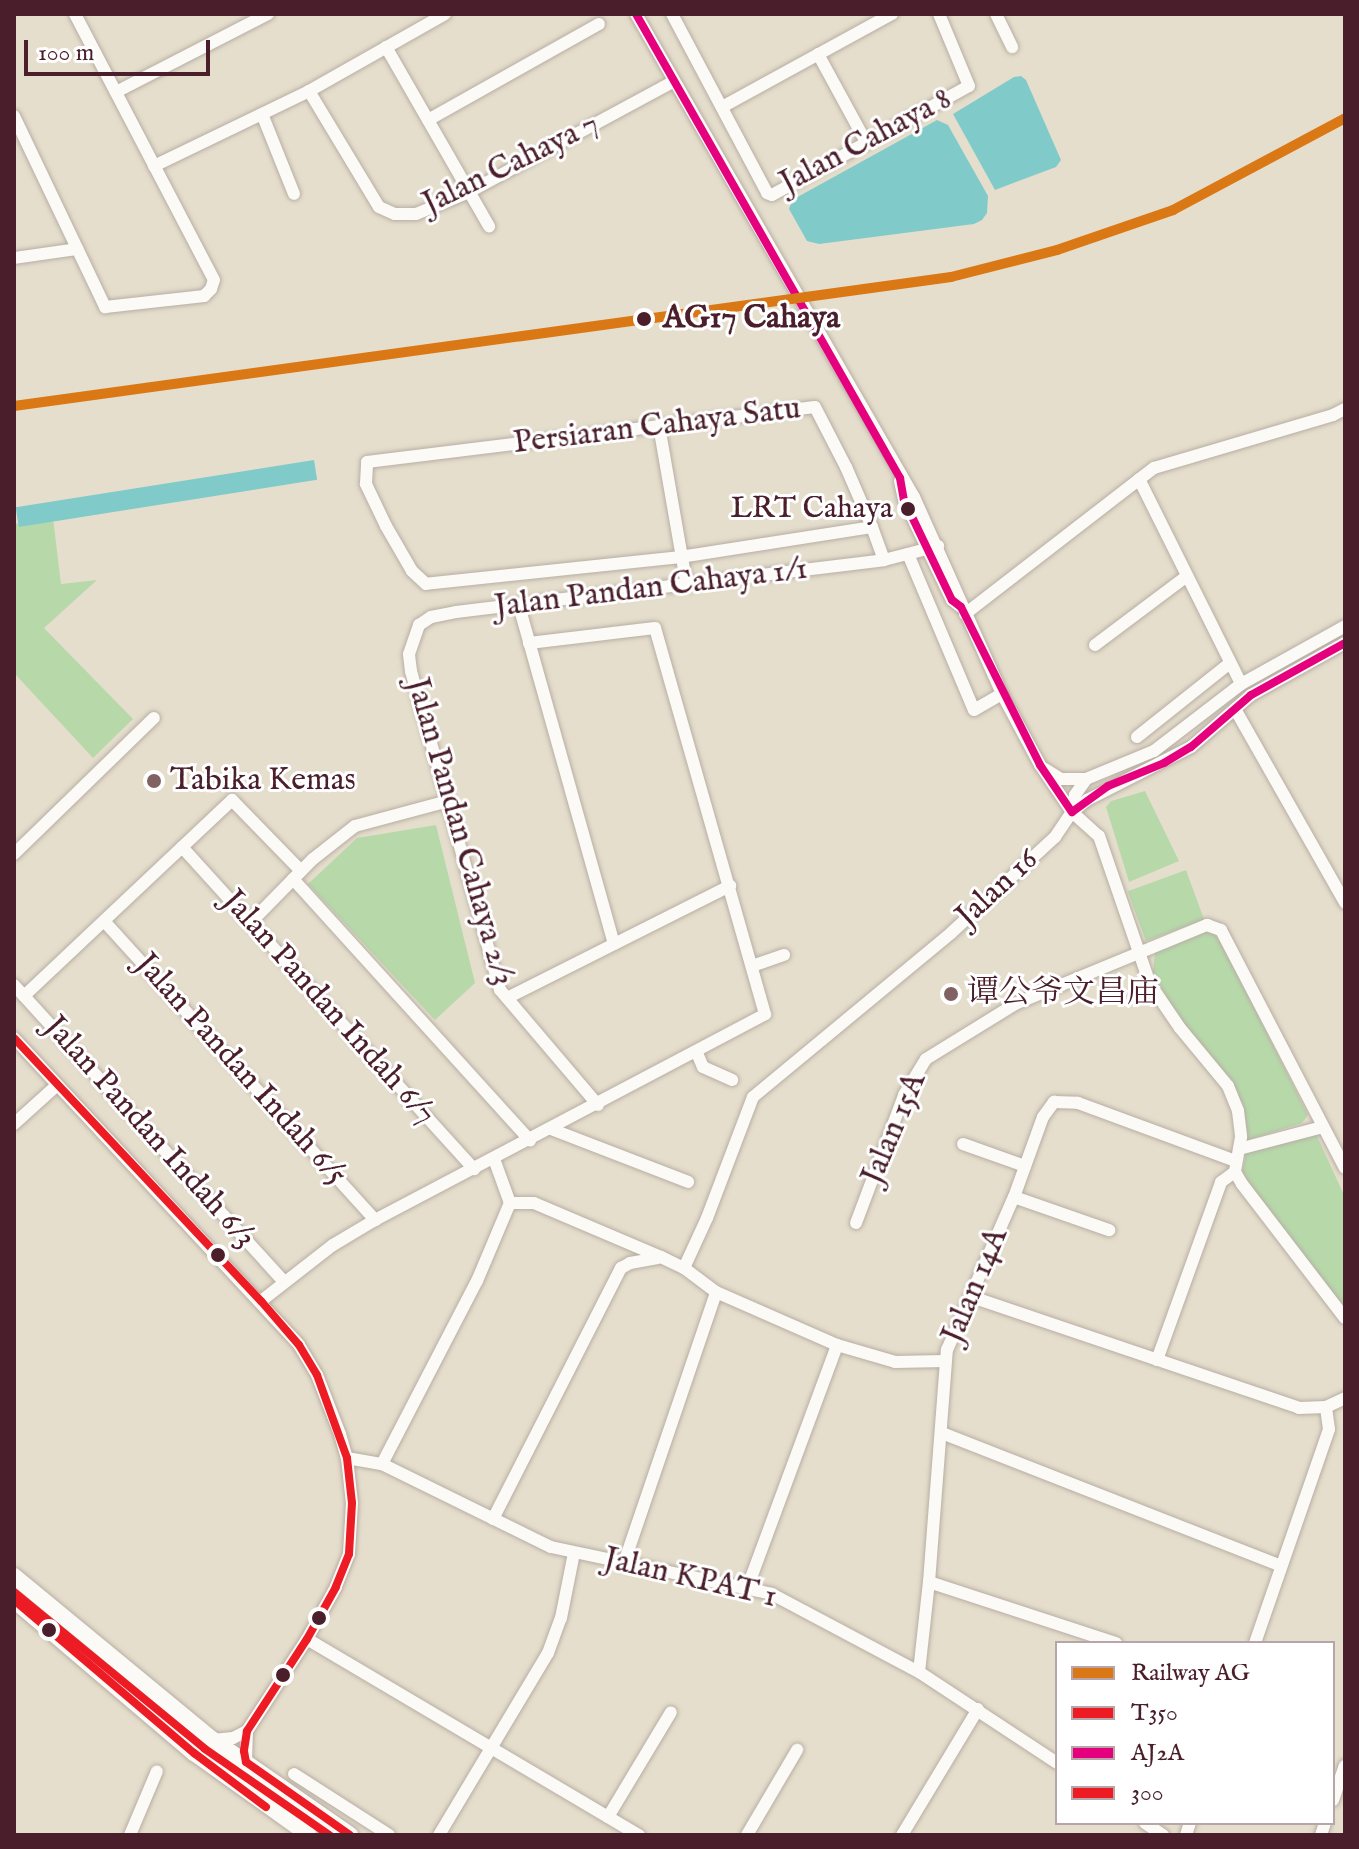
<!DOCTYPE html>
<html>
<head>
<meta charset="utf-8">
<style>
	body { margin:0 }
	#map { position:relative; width:1359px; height:1849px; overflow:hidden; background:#e6decc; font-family:"IM FELL English","Noto Serif SC",serif }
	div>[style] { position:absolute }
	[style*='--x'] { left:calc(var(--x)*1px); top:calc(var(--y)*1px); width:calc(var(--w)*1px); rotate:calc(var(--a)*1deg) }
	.green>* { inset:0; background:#b7d9aa; transform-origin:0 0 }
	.water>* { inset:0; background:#80cbca; transform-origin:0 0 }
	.roads { filter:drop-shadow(0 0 2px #b7aea4) drop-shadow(0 0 2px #b7aea4) }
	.minor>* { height:12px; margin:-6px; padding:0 6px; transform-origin:6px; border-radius:6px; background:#fbfaf7 }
	.major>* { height:16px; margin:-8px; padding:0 8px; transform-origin:8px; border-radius:8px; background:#fbfaf7 }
	.bus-1>* { height:8px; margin:-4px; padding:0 4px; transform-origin:4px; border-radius:4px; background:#ed1b24 }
	.bus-2>* { height:8px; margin:-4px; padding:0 4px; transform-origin:4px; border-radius:4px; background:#e5007d }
	.bus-3>* { height:8px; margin:-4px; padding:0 4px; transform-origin:4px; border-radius:4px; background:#ed1b24 }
	.rail-1>* { height:10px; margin:-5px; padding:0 5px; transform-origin:5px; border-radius:5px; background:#da7815 }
	.dots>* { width:22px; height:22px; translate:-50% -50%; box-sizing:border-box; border:4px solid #fff; border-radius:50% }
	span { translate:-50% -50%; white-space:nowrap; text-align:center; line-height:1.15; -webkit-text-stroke:6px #fff; paint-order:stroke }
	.bus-label { font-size:30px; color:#4a1f2b }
	.right { translate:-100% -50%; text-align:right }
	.street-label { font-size:32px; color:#4a1f2b }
	.stop-label { font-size:32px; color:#4a1f2b; font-weight:700 }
	.left { translate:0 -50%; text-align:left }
	.poi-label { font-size:32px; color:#4a1f2b }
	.frame { position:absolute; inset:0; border:16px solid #4a1f2b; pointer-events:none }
	.legend { position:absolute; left:1055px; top:1641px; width:280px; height:184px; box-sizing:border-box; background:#fff; border:2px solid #b7a5aa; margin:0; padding:10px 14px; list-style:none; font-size:24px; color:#4a1f2b }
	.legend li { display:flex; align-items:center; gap:16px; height:40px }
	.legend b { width:40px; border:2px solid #b7a5aa }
	.scale { position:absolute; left:24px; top:40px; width:186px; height:36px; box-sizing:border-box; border:4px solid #4a1f2b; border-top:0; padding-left:10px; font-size:24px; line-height:28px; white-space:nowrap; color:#4a1f2b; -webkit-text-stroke:6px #fff; paint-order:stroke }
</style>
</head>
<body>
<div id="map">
	<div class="green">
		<i style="clip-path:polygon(53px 518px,61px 584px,97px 580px,44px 628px,133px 719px,93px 758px,14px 673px,14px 524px)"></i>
		<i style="clip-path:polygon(1145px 791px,1179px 861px,1129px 882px,1106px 807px,1111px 801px)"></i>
		<i style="clip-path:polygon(436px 825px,475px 983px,435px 1020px,308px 884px,357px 838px)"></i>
		<i style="left:1186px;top:870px;width:53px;height:62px;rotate:70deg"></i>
		<i style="clip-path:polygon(1206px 929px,1220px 939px,1308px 1115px,1302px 1123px,1248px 1140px,1243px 1104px,1178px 1016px,1153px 974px,1155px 951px)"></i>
		<i style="clip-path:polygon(1316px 1134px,1345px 1197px,1345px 1311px,1242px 1174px,1246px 1153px)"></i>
	</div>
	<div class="water">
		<i style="clip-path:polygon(1021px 76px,1026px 80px,1061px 160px,1056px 167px,995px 190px,953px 114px,1014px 77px)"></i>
		<i style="clip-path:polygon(937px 120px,948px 125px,988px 196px,987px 213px,982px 220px,974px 224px,819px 244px,807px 241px,789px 209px,792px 200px)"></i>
		<i style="left:314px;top:460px;width:20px;height:302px;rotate:81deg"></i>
	</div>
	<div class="roads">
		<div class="minor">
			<i style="--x:636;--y:14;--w:557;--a:60.08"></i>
			<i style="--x:914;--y:497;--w:216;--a:65.9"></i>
			<i style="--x:1002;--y:694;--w:81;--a:61.8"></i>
			<i style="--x:1040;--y:765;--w:57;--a:55.8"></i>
			<i style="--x:1072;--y:812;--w:36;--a:42"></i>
			<i style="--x:1099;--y:836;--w:157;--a:71"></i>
			<i style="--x:1150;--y:984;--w:53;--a:55.7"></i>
			<i style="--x:1180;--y:1028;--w:75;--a:50.4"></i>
			<i style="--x:1228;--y:1086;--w:27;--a:68"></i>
			<i style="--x:1238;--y:1111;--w:26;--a:83"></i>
			<i style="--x:1241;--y:1137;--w:36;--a:100"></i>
			<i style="--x:1235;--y:1172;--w:14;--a:60"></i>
			<i style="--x:1242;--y:1184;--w:169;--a:52.5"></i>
			<i style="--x:672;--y:14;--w:203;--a:62"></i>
			<i style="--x:767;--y:193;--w:5;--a:22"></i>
			<i style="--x:772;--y:195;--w:225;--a:-29"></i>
			<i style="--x:969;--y:86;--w:78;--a:-112.6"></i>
			<i style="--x:996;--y:14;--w:37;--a:64"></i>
			<i style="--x:386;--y:47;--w:207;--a:60.1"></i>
			<i style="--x:818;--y:54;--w:102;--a:61.4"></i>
			<i style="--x:309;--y:91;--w:135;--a:58.9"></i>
			<i style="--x:379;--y:207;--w:17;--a:24"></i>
			<i style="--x:395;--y:214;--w:21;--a:0"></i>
			<i style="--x:416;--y:214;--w:57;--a:-22.5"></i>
			<i style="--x:469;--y:192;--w:233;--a:-28.4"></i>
			<i style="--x:116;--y:92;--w:171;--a:-27.2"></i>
			<i style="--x:722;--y:107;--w:194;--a:-28.7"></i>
			<i style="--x:262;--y:114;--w:86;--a:68.2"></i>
			<i style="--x:14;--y:116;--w:212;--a:64.5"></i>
			<i style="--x:105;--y:307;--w:100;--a:-6.3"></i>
			<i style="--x:204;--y:296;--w:10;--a:-45"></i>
			<i style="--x:211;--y:289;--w:9;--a:-72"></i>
			<i style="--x:214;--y:280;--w:300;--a:-117.6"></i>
			<i style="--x:428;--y:120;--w:196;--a:-29.3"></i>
			<i style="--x:154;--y:166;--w:172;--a:-25.8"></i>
			<i style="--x:309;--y:91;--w:156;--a:-29.5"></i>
			<i style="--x:14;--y:258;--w:64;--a:-8.1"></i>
			<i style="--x:659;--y:426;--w:162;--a:80.1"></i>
			<i style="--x:1139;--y:479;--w:229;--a:63.5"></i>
			<i style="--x:900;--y:481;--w:19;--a:78"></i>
			<i style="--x:904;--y:500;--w:111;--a:64.4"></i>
			<i style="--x:952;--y:600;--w:11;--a:38"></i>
			<i style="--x:872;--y:527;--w:193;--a:171.1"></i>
			<i style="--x:681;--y:557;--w:256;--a:174"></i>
			<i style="--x:426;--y:584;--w:19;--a:-137"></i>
			<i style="--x:412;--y:571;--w:52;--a:-120"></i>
			<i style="--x:386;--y:526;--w:47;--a:-115.5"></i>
			<i style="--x:366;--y:484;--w:22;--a:-87"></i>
			<i style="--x:367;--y:462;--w:451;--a:-7"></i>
			<i style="--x:815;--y:407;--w:68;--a:62.7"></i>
			<i style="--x:846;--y:467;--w:65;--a:66.6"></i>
			<i style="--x:872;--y:527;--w:35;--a:70"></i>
			<i style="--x:908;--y:554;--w:169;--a:67.1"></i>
			<i style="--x:974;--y:710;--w:32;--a:-30"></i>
			<i style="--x:519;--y:606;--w:351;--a:74.3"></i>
			<i style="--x:965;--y:614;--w:239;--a:-37.7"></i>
			<i style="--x:1154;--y:468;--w:187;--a:-16.5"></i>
			<i style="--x:1333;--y:415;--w:13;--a:-27"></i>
			<i style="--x:1095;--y:645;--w:115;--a:-36.9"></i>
			<i style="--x:1235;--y:709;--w:223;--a:60.4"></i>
			<i style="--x:1137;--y:737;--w:119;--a:-38.5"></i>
			<i style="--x:1045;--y:769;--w:19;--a:32"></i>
			<i style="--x:1061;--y:779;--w:25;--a:0"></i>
			<i style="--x:1072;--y:812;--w:17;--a:-80"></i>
			<i style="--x:1075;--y:795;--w:19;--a:-55"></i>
			<i style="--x:1086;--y:779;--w:74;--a:-22.4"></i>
			<i style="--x:1154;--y:751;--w:110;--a:-37.6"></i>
			<i style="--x:1241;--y:684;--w:119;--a:-29.1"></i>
			<i style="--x:182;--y:847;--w:435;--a:47.8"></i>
			<i style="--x:14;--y:854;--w:195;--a:-44.2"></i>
			<i style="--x:293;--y:879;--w:353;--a:47.8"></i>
			<i style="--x:104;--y:921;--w:404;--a:47.8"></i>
			<i style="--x:250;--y:923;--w:90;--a:-45.5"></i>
			<i style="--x:313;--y:859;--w:53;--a:-38.2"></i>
			<i style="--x:355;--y:826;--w:96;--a:-15"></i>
			<i style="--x:752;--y:966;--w:34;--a:-19"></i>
			<i style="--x:14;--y:985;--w:401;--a:47.7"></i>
			<i style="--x:24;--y:996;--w:286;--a:-43.3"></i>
			<i style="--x:232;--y:800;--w:99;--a:45.8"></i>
			<i style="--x:507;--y:998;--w:250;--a:-26.7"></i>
			<i style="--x:14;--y:1038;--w:419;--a:47.1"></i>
			<i style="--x:299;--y:1345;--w:35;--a:59"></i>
			<i style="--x:317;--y:1375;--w:63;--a:68.7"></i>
			<i style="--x:340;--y:1434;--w:25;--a:74"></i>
			<i style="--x:347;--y:1458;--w:45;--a:83.7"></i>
			<i style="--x:352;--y:1503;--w:51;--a:93.4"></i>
			<i style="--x:349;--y:1554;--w:35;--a:112"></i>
			<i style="--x:336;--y:1587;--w:60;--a:119.1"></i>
			<i style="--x:307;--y:1639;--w:110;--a:123.1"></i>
			<i style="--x:247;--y:1731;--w:31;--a:92"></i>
			<i style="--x:697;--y:1053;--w:15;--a:67"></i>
			<i style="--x:703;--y:1067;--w:32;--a:24"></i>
			<i style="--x:598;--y:1105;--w:151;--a:-130.4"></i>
			<i style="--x:500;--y:990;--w:331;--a:-105.6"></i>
			<i style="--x:411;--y:671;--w:17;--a:-97"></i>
			<i style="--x:409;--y:654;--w:31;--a:-71"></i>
			<i style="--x:419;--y:625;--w:14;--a:-34"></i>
			<i style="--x:431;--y:617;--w:25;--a:-11"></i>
			<i style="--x:456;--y:612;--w:431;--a:-6.9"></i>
			<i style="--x:884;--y:560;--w:56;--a:-14.5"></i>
			<i style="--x:14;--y:1124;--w:57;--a:-42.1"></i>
			<i style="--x:551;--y:1129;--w:147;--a:21.1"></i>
			<i style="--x:963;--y:1144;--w:66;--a:19.5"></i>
			<i style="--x:1239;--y:1149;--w:87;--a:-14.7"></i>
			<i style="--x:494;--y:1159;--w:47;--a:70"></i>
			<i style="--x:510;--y:1203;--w:24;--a:0"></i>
			<i style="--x:534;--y:1203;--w:138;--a:23"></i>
			<i style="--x:661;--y:1257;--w:25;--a:26"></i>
			<i style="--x:684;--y:1268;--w:40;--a:37"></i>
			<i style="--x:716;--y:1292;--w:132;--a:23.7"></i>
			<i style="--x:837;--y:1345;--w:60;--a:16.3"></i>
			<i style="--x:895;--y:1362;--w:50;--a:-1.1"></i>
			<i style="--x:1014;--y:1197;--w:101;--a:19.2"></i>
			<i style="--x:856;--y:1223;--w:137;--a:-69.4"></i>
			<i style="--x:904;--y:1095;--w:42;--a:-58.6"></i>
			<i style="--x:926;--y:1059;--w:105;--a:-31.7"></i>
			<i style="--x:1015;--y:1004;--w:208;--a:-22.4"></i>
			<i style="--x:1207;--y:925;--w:15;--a:20"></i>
			<i style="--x:1221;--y:930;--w:268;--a:62.5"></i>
			<i style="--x:684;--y:1268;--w:55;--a:-65.3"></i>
			<i style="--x:707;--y:1218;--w:129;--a:-69.2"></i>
			<i style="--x:753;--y:1097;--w:257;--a:-39.6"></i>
			<i style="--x:951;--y:933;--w:142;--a:-42.7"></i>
			<i style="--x:1055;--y:837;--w:30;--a:-56"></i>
			<i style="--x:1072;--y:812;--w:19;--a:-39"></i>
			<i style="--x:1087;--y:800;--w:117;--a:-27"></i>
			<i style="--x:1191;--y:747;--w:79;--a:-40.9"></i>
			<i style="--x:1251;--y:695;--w:107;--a:-29"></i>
			<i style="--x:972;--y:1297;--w:345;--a:18.7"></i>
			<i style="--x:1299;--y:1408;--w:27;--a:-2"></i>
			<i style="--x:1326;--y:1407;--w:21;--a:-25"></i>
			<i style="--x:261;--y:1301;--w:91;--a:-37.9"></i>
			<i style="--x:333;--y:1245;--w:49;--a:-30.8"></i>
			<i style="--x:375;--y:1220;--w:441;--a:-27.8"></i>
			<i style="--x:765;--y:1014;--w:401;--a:-105.9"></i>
			<i style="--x:655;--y:628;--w:127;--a:173.2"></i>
			<i style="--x:1157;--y:1360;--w:189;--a:-70.2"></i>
			<i style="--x:1221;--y:1182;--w:17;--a:-36"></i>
			<i style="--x:942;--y:1433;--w:364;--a:21.4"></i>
			<i style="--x:347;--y:1458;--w:36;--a:10"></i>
			<i style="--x:382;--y:1464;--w:188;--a:26.2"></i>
			<i style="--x:551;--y:1547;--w:226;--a:12"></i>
			<i style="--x:772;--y:1594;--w:166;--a:28"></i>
			<i style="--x:919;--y:1672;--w:165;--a:33.4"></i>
			<i style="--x:382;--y:1464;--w:206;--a:-62.6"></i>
			<i style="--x:477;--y:1281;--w:85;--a:-67.1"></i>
			<i style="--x:493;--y:1519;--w:282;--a:-63"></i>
			<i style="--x:621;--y:1268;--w:10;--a:-29"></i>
			<i style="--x:630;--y:1263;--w:28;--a:-10"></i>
			<i style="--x:624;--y:1563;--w:286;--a:-71.2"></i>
			<i style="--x:929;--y:1582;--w:197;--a:18.1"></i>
			<i style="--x:748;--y:1586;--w:257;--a:-69.7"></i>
			<i style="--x:307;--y:1639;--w:386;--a:30.6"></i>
			<i style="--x:1255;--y:1643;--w:226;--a:-70.9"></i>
			<i style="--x:1329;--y:1429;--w:22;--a:-98"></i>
			<i style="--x:919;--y:1672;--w:91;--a:-83.7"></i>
			<i style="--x:929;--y:1582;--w:233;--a:-85.6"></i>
			<i style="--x:947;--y:1350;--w:167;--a:-66.4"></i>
			<i style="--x:1014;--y:1197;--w:85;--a:-70.1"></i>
			<i style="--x:1043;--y:1117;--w:19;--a:-54"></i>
			<i style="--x:1054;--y:1102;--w:24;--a:2"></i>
			<i style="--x:1078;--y:1103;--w:168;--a:20.2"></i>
			<i style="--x:213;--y:1740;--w:20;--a:-6"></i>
			<i style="--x:233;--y:1738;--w:16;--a:-27"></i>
			<i style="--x:294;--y:1774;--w:113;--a:32.7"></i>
			<i style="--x:1333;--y:1800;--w:36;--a:-71"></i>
			<i style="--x:608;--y:1817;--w:122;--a:-59"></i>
			<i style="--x:1145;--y:1823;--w:22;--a:34"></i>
			<i style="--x:130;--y:1835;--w:69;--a:-67.1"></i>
			<i style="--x:439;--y:1835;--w:212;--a:-59.1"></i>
			<i style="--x:548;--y:1653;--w:37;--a:-70"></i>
			<i style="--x:561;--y:1618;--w:66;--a:-78.7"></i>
			<i style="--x:747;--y:1835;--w:99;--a:-59.5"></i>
			<i style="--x:902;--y:1835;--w:147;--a:-58.9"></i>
			<i style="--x:1186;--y:1835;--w:13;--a:-72"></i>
			<i style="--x:1321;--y:1835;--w:13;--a:-72"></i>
		</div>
		<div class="major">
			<i style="--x:14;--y:1576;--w:258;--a:39.5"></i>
			<i style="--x:213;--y:1740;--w:167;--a:34.7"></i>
			<i style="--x:14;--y:1600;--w:236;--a:40.4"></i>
			<i style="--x:194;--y:1753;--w:141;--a:35.5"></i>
		</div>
	</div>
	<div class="bus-1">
		<i style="--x:14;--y:1038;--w:361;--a:46.8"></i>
		<i style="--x:261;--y:1301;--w:58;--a:49.2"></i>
		<i style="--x:299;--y:1345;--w:35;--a:59"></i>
		<i style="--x:317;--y:1375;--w:88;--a:70.1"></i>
		<i style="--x:347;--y:1458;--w:45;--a:83.7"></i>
		<i style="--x:352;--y:1503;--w:51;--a:93.4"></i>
		<i style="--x:349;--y:1554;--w:35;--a:112"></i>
		<i style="--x:336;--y:1587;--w:60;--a:119.1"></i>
		<i style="--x:307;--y:1639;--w:110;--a:123.1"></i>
		<i style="--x:247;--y:1731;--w:20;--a:99"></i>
		<i style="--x:244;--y:1751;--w:11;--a:80"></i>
		<i style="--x:246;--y:1762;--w:127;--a:35.1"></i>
		<i style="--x:14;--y:1600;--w:236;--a:40.4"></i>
		<i style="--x:194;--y:1753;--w:90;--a:36.9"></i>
	</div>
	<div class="bus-2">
		<i style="--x:636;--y:14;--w:534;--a:60.36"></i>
		<i style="--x:900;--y:478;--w:22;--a:80"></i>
		<i style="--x:904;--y:500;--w:111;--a:64.4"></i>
		<i style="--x:952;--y:600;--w:11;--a:38"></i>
		<i style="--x:961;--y:607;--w:177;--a:63.4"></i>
		<i style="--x:1040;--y:765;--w:57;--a:55.8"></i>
		<i style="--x:1072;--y:812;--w:44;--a:-35.8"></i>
		<i style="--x:1108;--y:786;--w:61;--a:-22.3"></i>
		<i style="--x:1164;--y:763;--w:31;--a:-31"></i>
		<i style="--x:1191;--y:747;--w:79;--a:-40.9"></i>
		<i style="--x:1251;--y:695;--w:107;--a:-29"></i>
	</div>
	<div class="bus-3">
		<i style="--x:14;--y:1592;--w:247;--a:39.4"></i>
		<i style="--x:205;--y:1749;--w:151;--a:34.7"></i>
	</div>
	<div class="rail-1">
		<i style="--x:14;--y:406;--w:946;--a:-7.84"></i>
		<i style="--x:951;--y:277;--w:109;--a:-14.3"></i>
		<i style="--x:1057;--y:250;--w:123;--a:-19"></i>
		<i style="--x:1173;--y:210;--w:195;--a:-28.1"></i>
	</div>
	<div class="dots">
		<i style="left:644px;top:319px;background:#4a1f2b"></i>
		<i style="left:908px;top:509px;background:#4a1f2b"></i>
		<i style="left:154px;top:781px;background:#816263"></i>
		<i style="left:951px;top:994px;background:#816263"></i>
		<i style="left:218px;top:1255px;background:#4a1f2b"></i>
		<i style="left:319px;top:1618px;background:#4a1f2b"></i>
		<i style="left:49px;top:1630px;background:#4a1f2b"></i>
		<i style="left:283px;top:1675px;background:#4a1f2b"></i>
	</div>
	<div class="bus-label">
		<span class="right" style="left:893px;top:509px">LRT Cahaya</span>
	</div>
	<div class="street-label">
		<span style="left:866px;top:142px;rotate:-28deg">Jalan Cahaya 8</span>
		<span style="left:511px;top:165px;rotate:-26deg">Jalan Cahaya 7</span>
		<span style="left:657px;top:427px;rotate:-7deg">Persiaran Cahaya Satu</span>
		<span style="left:651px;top:589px;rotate:-7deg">Jalan Pandan Cahaya 1/1</span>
		<span style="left:459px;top:832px;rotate:74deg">Jalan Pandan Cahaya 2/3</span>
		<span style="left:998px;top:889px;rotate:-43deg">Jalan 16</span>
		<span style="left:328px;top:1008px;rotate:48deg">Jalan Pandan Indah 6/7</span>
		<span style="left:240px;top:1070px;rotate:48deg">Jalan Pandan Indah 6/5</span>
		<span style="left:895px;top:1129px;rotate:-67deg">Jalan 15A</span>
		<span style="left:149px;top:1133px;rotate:48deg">Jalan Pandan Indah 6/3</span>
		<span style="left:976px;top:1286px;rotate:-67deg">Jalan 14A</span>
		<span style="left:690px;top:1579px;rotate:13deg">Jalan KPAT 1</span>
	</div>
	<div class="stop-label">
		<span class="left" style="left:663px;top:319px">AG17 Cahaya</span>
	</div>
	<div class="poi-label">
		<span class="left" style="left:170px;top:781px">Tabika Kemas</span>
		<span class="left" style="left:967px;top:994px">谭公爷文昌庙</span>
	</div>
	<div class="frame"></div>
	<ul class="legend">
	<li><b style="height:10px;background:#da7815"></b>Railway AG</li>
	<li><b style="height:10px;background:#ed1b24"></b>T350</li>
	<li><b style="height:10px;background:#e5007d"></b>AJ2A</li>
	<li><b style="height:10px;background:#ed1b24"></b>300</li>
	</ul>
	<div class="scale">100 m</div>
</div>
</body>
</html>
